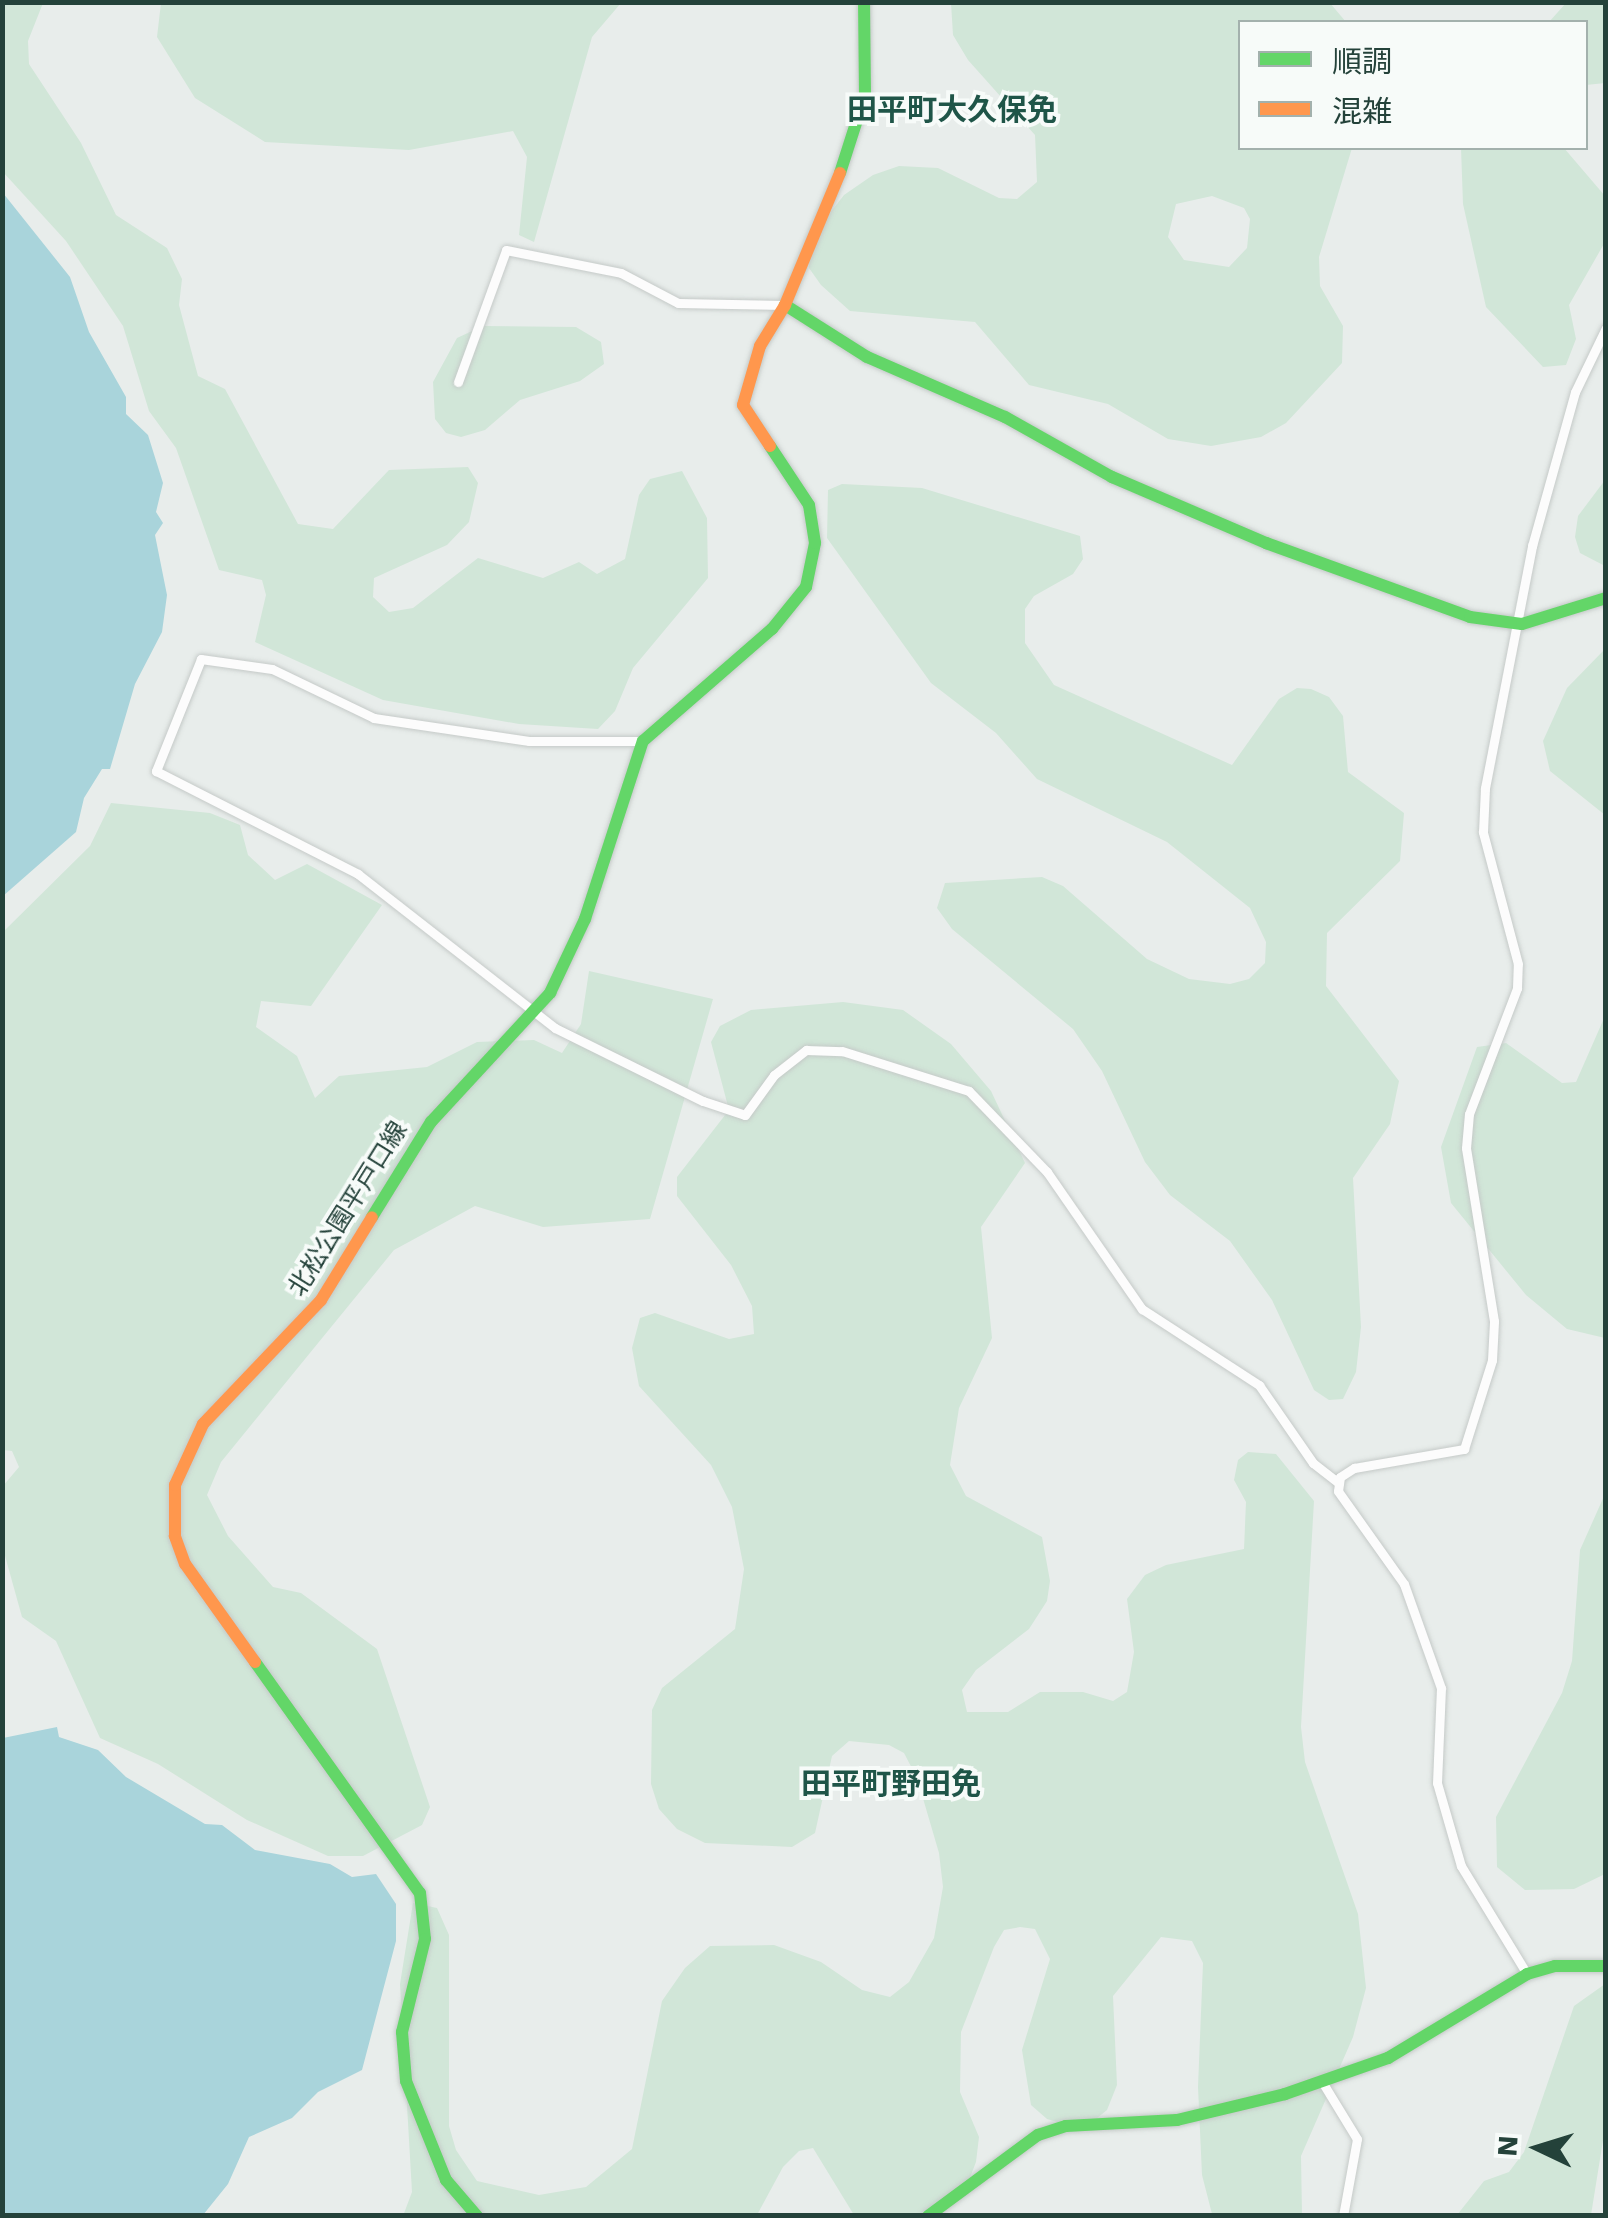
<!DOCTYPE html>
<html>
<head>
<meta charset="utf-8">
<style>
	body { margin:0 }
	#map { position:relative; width:1608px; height:2218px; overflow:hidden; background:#e8edeb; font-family:"Work Sans","Noto Sans JP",sans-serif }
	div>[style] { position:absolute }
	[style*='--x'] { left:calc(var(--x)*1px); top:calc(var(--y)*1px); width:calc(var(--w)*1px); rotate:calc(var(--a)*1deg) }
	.green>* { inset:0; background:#d1e6d8 }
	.water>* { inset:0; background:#a9d4db }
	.roads { filter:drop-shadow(0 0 2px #c5cac8) drop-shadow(0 0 2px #c5cac8) }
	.street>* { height:9px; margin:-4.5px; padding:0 4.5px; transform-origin:4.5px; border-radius:4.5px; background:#fcfcfc }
	.fast>* { height:12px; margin:-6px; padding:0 6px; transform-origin:6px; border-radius:6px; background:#63d668 }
	.slow>* { height:12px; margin:-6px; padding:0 6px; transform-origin:6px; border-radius:6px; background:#ff974d }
	span { translate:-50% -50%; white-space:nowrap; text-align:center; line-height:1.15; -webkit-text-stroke:8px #f7fbf9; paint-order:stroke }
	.street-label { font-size:25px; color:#24423a }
	.quarter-label { font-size:30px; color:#1f5548; font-weight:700 }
	.frame { position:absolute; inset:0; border:5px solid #24423a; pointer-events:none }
	.legend { position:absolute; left:1238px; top:20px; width:350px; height:130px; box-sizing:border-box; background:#f7fbf9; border:2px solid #a3b1ad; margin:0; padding:12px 18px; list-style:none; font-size:30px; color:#24423a }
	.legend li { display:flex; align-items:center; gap:20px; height:50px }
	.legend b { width:50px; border:2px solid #a3b1ad }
	.north { position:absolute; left:1488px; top:2098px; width:100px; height:100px; -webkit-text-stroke:8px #f7fbf9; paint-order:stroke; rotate:274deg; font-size:28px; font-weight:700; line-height:40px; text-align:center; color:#24423a }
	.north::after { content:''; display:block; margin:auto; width:35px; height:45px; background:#24423a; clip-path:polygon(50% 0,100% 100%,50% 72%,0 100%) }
</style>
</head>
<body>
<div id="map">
	<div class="green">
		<i style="clip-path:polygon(3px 2px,43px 3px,28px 41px,29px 64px,81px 143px,116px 215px,167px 248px,182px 279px,179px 305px,198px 376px,225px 389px,298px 524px,333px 529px,389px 470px,468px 467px,478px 483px,469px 522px,447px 545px,374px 578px,373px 597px,389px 612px,413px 608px,478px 558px,543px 578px,579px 562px,597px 574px,625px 559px,639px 495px,650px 479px,682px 471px,707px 518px,708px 578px,633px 668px,615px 711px,598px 729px,519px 724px,383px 700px,255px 642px,266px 595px,262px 580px,219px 570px,176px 448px,149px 411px,123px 326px,66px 241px,3px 172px)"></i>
		<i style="clip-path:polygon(161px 3px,161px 2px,621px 3px,592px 37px,534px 242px,519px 235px,527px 157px,513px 131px,409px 150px,265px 142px,195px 98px,157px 37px)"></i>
		<i style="clip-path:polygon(evenodd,951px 3px,1330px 3px,1346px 22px,1240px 22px,1240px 148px,1352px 148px,1319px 257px,1320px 286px,1343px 326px,1342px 363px,1286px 423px,1261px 437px,1211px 446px,1168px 439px,1108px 404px,1029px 385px,975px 322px,850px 311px,821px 285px,809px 268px,809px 240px,844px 195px,873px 175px,899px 166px,938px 168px,999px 198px,1017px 199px,1037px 182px,1035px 135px,968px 60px,953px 35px,951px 3px,1212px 196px,1244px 208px,1250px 219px,1247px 248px,1229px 267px,1184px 260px,1168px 237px,1176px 204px,1212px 196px)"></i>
		<i style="clip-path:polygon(1566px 3px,1605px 3px,1605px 83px,1586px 85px,1586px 22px,1549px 22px)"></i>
		<i style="clip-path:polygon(1461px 148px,1564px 148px,1605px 196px,1605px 242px,1569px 305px,1576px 339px,1566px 365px,1543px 367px,1486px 307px,1463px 204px)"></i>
		<i style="clip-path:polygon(483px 326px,576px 327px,601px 342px,604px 364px,580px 381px,520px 400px,485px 430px,461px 437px,446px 433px,435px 419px,433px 382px,457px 338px)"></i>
		<i style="clip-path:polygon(1605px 480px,1605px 566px,1580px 553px,1575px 537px,1578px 516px)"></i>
		<i style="clip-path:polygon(842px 484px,922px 488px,1080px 536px,1083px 559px,1073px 574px,1034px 596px,1025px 609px,1025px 643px,1054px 685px,1232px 765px,1279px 699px,1297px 688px,1311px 689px,1329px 697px,1343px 716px,1348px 772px,1404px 813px,1400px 861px,1327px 933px,1326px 986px,1399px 1081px,1390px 1124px,1353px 1178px,1361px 1327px,1356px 1372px,1343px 1399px,1329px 1400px,1314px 1390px,1272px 1300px,1230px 1241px,1170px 1195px,1145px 1162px,1102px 1071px,1073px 1029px,952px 929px,937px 908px,945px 883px,1042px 877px,1063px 886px,1147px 959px,1189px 979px,1230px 984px,1249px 979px,1265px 963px,1266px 942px,1250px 908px,1167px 842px,1037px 779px,996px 733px,931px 683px,827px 538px,828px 490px)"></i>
		<i style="clip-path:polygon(1605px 649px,1605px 815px,1550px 771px,1543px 741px,1567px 688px)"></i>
		<i style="clip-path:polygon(111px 803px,210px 813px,240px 825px,248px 855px,275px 880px,307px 864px,382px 905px,311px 1006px,261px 1001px,256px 1027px,297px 1056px,315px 1098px,339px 1076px,427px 1067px,477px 1042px,534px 1040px,562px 1053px,581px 1024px,589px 971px,713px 999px,650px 1219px,543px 1227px,475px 1206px,394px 1250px,221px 1462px,207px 1495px,228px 1536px,273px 1587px,301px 1593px,377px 1649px,430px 1807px,422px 1825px,363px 1856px,328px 1856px,247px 1820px,158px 1764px,100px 1738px,56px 1641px,22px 1617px,2px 1545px,3px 1486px,19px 1467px,12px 1451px,3px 1450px,3px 932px,90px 846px)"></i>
		<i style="clip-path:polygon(843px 1002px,903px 1010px,951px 1044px,991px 1091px,1025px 1163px,981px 1227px,992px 1338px,959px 1408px,950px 1465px,966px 1496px,1042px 1537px,1050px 1581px,1047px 1601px,1029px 1629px,976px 1670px,962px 1690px,967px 1712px,1008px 1712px,1040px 1692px,1083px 1692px,1113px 1701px,1127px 1692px,1134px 1652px,1127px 1599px,1145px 1575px,1166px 1565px,1244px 1549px,1246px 1502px,1234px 1480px,1238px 1460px,1248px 1452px,1276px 1454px,1314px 1501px,1301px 1727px,1305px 1762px,1358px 1914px,1366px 1988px,1353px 2037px,1301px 2156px,1302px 2215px,1212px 2214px,1202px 2175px,1198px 2087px,1203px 1963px,1192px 1941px,1161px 1937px,1113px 1996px,1117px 2085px,1107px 2110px,1091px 2123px,1068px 2125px,1047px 2119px,1031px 2105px,1022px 2050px,1050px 1959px,1035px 1929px,1020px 1927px,1004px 1930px,994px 1947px,961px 2032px,960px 2092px,979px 2137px,976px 2162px,966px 2188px,922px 2215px,854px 2215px,813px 2148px,799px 2151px,783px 2167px,757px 2215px,403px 2216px,412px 2192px,400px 1984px,413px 1903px,437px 1908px,449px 1935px,449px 2126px,456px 2150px,477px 2181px,539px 2195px,586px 2187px,632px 2149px,662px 2001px,685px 1968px,710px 1946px,774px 1945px,821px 1962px,862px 1990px,890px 1997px,909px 1982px,934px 1938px,943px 1887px,939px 1853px,917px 1778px,904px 1753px,889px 1745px,849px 1741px,832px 1756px,815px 1833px,792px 1847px,705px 1843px,677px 1829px,659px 1809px,651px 1784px,652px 1710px,662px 1688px,735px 1629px,744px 1569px,732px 1507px,711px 1465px,639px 1386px,632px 1348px,640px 1318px,655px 1313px,729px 1339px,754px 1334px,752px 1306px,731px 1265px,677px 1196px,677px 1177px,729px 1110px,711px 1042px,720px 1026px,751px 1010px)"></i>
		<i style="clip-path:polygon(1605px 1016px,1605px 1338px,1567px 1329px,1526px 1295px,1451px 1203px,1441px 1147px,1477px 1047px,1506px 1043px,1562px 1083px,1576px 1082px)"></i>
		<i style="clip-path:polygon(1605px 1494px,1605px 1874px,1574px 1889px,1525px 1890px,1497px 1867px,1496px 1817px,1562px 1693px,1572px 1661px,1580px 1550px)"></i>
		<i style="clip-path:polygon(1605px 1984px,1605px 2128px,1591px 2215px,1457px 2215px,1484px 2181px,1509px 2172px,1524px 2152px,1574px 2006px)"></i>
	</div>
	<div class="water">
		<i style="clip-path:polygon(3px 193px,70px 277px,89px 332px,126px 397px,126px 414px,148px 435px,163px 483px,156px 512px,163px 523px,155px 535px,167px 595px,162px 632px,135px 684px,110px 769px,102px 769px,84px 798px,76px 832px,3px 896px)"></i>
		<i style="clip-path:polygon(57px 1727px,59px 1737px,98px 1750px,126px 1777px,205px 1824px,222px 1825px,255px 1850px,330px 1864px,352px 1877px,376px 1874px,396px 1904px,396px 1941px,362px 2070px,318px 2092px,292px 2118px,249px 2137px,228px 2184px,203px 2215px,3px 2215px,3px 1738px)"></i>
	</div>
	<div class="roads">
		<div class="street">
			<i style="--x:458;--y:382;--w:140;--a:-70"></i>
			<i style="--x:506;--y:250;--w:117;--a:11.3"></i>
			<i style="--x:621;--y:273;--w:64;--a:27.8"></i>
			<i style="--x:678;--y:303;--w:107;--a:1.1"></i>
			<i style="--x:643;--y:741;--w:114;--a:180"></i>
			<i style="--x:529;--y:741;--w:157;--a:-171.6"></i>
			<i style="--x:374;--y:718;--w:113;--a:-154.3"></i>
			<i style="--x:272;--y:669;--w:72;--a:-172"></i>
			<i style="--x:201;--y:659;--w:121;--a:111.9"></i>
			<i style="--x:156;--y:771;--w:227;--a:27"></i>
			<i style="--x:358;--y:874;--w:250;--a:38"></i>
			<i style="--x:555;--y:1028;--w:165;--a:26.3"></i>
			<i style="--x:703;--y:1101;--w:44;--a:18.4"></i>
			<i style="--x:745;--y:1115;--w:49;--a:-54.1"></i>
			<i style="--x:774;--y:1075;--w:41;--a:-38"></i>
			<i style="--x:806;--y:1050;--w:36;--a:2"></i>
			<i style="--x:842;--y:1051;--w:133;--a:17.5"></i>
			<i style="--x:969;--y:1091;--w:112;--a:46.1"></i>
			<i style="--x:1047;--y:1172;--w:167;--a:55.3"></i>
			<i style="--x:1142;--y:1309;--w:140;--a:33"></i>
			<i style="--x:1259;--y:1385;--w:95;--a:55.3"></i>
			<i style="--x:1313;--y:1463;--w:33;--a:38"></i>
			<i style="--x:1527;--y:1974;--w:127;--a:-121.4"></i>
			<i style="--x:1461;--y:1866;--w:86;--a:-106.1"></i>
			<i style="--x:1437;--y:1783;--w:95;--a:-87.6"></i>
			<i style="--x:1441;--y:1688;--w:110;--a:-109.6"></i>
			<i style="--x:1404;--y:1584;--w:114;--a:-125.4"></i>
			<i style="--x:1338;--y:1491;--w:14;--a:-82"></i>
			<i style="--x:1340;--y:1477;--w:17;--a:-33"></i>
			<i style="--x:1354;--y:1468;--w:112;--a:-9.8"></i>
			<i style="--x:1464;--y:1449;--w:93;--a:-72.5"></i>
			<i style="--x:1492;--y:1360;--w:39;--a:-87"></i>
			<i style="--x:1494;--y:1321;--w:175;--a:-99.2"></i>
			<i style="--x:1466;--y:1148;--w:34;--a:-85"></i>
			<i style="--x:1469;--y:1114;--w:135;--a:-69.1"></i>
			<i style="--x:1517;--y:988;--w:24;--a:-88"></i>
			<i style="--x:1518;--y:964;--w:137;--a:-104.9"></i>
			<i style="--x:1483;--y:832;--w:44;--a:-87.4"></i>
			<i style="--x:1485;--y:788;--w:247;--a:-79"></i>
			<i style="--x:1532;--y:546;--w:160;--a:-74.4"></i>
			<i style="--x:1575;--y:392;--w:71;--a:-64.2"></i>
			<i style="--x:1321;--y:2080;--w:69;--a:58.6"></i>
			<i style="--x:1357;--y:2139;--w:78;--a:100.3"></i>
		</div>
		<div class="fast">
			<i style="--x:840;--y:173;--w:82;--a:-72.2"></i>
			<i style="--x:865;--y:95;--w:93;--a:-90.6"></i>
			<i style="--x:785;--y:305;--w:97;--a:32.4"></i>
			<i style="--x:867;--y:357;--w:150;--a:23.5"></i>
			<i style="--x:1005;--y:417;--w:123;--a:29.3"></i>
			<i style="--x:1112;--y:477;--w:168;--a:23.2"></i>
			<i style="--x:1266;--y:543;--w:217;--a:19.9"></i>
			<i style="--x:1470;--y:617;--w:52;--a:7.7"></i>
			<i style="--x:1522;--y:624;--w:88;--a:-17.2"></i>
			<i style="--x:372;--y:1217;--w:112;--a:-58.2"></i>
			<i style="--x:431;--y:1122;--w:176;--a:-47.3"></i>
			<i style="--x:550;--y:993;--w:82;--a:-64.7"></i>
			<i style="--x:585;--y:919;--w:187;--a:-72"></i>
			<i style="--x:643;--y:741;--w:171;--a:-41"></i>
			<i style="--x:772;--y:629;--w:54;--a:-51"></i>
			<i style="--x:806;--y:587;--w:45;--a:-78.4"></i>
			<i style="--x:815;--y:543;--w:38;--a:-99"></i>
			<i style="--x:809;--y:505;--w:71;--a:-123.5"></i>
			<i style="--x:255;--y:1662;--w:284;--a:54.5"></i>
			<i style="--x:420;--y:1893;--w:46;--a:83.8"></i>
			<i style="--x:425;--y:1939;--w:96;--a:103.9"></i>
			<i style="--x:402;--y:2032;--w:49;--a:85.3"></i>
			<i style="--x:406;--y:2081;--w:107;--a:68"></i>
			<i style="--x:446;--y:2180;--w:48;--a:49.3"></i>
			<i style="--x:928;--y:2216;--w:137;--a:-36.4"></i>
			<i style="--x:1038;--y:2135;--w:29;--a:-18"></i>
			<i style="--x:1066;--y:2126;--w:111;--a:-3.1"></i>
			<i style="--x:1177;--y:2120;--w:111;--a:-13.5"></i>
			<i style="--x:1285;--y:2094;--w:109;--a:-19.3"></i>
			<i style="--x:1388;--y:2058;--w:162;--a:-31.1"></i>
			<i style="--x:1527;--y:1974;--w:29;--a:-16"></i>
			<i style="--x:1555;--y:1966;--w:51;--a:0"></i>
		</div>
		<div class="slow">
			<i style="--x:770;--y:446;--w:49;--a:-123.4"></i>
			<i style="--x:743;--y:405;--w:61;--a:-73.9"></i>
			<i style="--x:760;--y:346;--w:48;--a:-58.6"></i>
			<i style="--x:785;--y:305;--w:143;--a:-67.4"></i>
			<i style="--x:255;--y:1662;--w:120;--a:-125.5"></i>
			<i style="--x:185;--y:1564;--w:30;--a:-110"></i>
			<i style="--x:175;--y:1536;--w:51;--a:-90"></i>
			<i style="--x:175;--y:1485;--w:67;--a:-65.3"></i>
			<i style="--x:203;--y:1424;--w:171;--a:-46.4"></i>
			<i style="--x:321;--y:1300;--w:97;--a:-58.4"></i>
		</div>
	</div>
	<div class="street-label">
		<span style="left:348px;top:1209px;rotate:-58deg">北松公園平戸口線</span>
	</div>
	<div class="quarter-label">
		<span style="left:952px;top:110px">田平町大久保免</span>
		<span style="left:891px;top:1784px">田平町野田免</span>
	</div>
	<div class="frame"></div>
	<ul class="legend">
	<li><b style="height:12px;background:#63d668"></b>順調</li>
	<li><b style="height:12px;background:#ff974d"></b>混雑</li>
	</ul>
	<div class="north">N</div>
</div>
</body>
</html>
